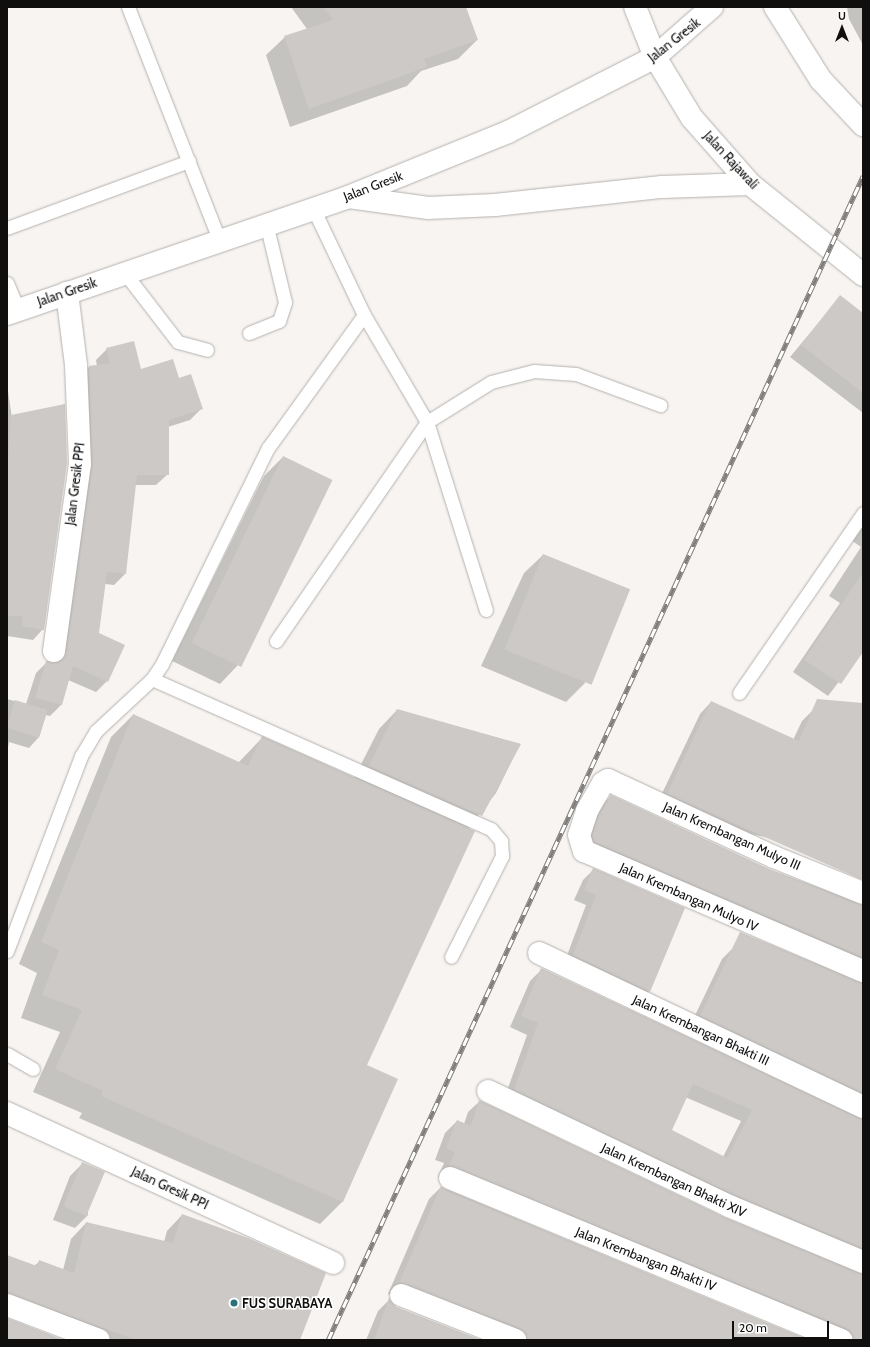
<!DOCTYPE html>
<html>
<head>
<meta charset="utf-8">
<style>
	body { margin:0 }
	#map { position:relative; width:870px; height:1347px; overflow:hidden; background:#f7f4f1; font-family:Cabin,sans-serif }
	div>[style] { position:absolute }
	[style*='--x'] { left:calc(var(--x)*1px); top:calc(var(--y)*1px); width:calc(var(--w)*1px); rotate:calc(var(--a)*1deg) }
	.shadow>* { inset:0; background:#0003 }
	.building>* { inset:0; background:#ccc9c6; transform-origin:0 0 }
	.roads { filter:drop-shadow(0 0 1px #b4b1ae) drop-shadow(0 0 1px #b4b1ae) }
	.service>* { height:13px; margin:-6.5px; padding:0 6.5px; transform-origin:6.5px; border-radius:6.5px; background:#fff }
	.minor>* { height:22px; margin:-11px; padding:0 11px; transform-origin:11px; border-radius:11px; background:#fff }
	.primary>* { height:22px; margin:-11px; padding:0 11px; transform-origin:11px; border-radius:11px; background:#fff }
	.trunk>* { height:22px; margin:-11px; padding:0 11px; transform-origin:11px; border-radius:11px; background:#fff }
	.rail>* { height:4.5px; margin-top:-2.25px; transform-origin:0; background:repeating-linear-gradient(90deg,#fff 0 9px,#807e7c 0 18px); box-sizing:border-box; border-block:1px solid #807e7c }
	.dots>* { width:11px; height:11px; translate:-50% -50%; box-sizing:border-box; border:2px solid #fff; border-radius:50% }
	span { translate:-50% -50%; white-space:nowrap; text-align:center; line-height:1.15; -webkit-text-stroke:3px #fff; paint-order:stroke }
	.street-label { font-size:13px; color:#100f0e }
	.poi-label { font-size:13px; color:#100f0e; font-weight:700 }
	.left { translate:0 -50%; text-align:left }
	.frame { position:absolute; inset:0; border:8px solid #100f0e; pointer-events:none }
	.north { position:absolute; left:822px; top:8px; width:40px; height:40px; -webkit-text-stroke:3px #fff; paint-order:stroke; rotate:0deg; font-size:11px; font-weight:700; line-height:16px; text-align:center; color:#100f0e }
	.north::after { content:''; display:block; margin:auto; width:14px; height:18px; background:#100f0e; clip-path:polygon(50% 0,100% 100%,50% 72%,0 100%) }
	.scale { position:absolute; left:732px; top:1321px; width:97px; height:18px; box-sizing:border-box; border:2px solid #100f0e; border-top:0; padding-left:5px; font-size:12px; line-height:14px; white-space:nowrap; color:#100f0e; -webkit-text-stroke:3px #fff; paint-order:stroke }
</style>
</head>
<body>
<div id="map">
	<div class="shadow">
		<i style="clip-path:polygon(291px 7px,465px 7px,477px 40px,458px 59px,421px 71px,407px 86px,290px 127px,266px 55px,285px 37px,307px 29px)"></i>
		<i style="clip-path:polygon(847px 7px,863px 7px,863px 45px,849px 19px)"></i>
		<i style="clip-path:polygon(840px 297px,863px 315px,863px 413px,790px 357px)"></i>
		<i style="clip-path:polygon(107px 349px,140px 370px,179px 379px,201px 409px,190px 420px,168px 427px,168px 474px,156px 485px,135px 485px,125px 574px,114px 585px,105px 584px,98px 634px,107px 681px,96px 692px,68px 680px,61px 705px,50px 716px,46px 715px,39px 737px,29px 748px,9px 742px,7px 752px,7px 699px,26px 704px,36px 673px,47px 662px,56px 663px,82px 478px,78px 379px,89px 367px,97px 366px,96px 360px)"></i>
		<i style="clip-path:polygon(8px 391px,43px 629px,33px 640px,7px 636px)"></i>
		<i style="clip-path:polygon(283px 457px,238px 665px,220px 684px,172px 661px,264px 476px)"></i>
		<i style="clip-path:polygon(863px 523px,863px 650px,828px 696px,793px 672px,840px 603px,829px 596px,861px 547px,851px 540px)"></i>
		<i style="clip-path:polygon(543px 555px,585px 683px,566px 702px,481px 666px,524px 573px)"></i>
		<i style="clip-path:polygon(711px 702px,793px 740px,802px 721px,814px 709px,863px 730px,863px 857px,691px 822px,656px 806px,700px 714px)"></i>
		<i style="clip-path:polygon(397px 710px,520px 744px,496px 793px,468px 829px,365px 1065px,343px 1201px,320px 1224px,79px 1118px,82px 1113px,33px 1092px,60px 1032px,21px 1018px,37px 973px,19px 964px,111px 737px,133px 715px,238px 763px,262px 738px,354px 778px,379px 729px)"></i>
		<i style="clip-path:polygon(611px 796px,768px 869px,863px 904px,863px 979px,583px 853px,599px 808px)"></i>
		<i style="clip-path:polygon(593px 870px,649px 991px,638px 1002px,563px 966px,586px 905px,574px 900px,583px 880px)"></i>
		<i style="clip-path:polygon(734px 947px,863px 1014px,863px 1115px,689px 1028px,722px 959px)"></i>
		<i style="clip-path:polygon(evenodd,542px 969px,857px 1119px,863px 1118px,863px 1271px,503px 1102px,527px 1035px,510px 1027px,530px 981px,542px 969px,685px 1097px,741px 1121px,723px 1157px,670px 1130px,685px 1097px)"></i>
		<i style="clip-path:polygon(480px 1101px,724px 1218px,863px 1275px,863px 1340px,835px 1340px,438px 1177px,444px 1163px,435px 1160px,445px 1133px,457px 1121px,464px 1124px,468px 1112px)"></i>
		<i style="clip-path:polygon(83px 1163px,88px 1215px,75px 1228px,53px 1220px,70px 1176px)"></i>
		<i style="clip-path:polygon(441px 1187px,807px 1340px,508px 1340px,388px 1294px,429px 1199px)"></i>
		<i style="clip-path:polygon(182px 1215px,299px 1340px,79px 1340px,7px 1313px,7px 1262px,34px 1266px,39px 1262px,63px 1270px,71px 1239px,86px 1223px,164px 1242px,167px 1231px)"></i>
		<i style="clip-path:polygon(389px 1300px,396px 1307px,478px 1340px,366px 1340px,378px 1311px)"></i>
	</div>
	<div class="building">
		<i style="clip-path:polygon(323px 7px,466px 7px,478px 40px,424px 59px,427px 67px,309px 109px,284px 36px,333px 20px)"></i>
		<i style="clip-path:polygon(840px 295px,863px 313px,863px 393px,801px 345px)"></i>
		<i style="clip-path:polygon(134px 341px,141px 369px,173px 359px,179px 378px,191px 374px,203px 409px,169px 420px,169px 475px,137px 475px,126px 574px,107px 572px,99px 633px,125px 645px,108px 682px,73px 666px,62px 705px,35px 698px,46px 661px,59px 662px,66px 653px,92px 466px,89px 366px,110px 363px,106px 348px)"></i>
		<i style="clip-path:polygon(65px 404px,67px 463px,44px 630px,22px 626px,23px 616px,7px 616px,7px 472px,11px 415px)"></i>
		<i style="left:283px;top:456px;width:55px;height:208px;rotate:26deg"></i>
		<i style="left:543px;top:554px;width:94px;height:103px;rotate:22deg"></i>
		<i style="clip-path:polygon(863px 572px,863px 652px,841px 684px,804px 660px)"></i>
		<i style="clip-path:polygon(817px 699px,863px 703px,863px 880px,667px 794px,711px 701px,799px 741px)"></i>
		<i style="left:15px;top:700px;width:34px;height:29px;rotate:17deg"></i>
		<i style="clip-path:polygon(397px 709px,521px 744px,482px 816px,369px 766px)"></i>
		<i style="clip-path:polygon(133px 714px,248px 766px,262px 736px,475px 831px,367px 1065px,398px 1079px,343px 1202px,101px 1096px,103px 1091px,55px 1069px,82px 1010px,42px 995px,59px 950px,41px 942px)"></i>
		<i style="clip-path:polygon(611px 795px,769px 869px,863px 905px,863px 957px,594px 842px,592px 835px,598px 816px)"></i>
		<i style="clip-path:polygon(593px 868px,685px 908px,650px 992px,573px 955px,596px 895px,584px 890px)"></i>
		<i style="clip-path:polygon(740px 932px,863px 983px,863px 1093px,700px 1016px)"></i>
		<i style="clip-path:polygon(evenodd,541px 968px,863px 1119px,863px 1248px,734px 1195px,514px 1090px,538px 1023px,521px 1016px,541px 968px,693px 1084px,752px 1110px,727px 1158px,672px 1130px,693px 1084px)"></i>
		<i style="clip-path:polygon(479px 1100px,724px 1217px,863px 1274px,863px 1340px,854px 1340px,847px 1328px,449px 1166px,455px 1152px,446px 1148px,457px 1120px,471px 1126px)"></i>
		<i style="left:82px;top:1162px;width:25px;height:48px;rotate:23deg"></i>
		<i style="clip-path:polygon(441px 1186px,445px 1190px,809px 1340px,527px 1340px,520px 1328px,399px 1283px)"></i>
		<i style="clip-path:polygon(182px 1214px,248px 1238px,326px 1273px,300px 1340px,136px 1340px,7px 1293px,7px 1255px,37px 1266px,39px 1260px,74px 1273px,86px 1222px,173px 1243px)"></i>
		<i style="clip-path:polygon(389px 1298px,396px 1307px,481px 1340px,374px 1340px)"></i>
		<i style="clip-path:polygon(7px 1318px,61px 1339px,60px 1340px,7px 1340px)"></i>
	</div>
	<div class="roads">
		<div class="service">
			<i style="--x:128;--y:7;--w:249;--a:68.6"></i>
			<i style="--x:7;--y:228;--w:194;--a:-20.2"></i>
			<i style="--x:124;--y:272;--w:88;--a:52.4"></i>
			<i style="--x:178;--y:342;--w:30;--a:15"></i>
			<i style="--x:7;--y:283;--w:28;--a:67"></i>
			<i style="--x:364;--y:315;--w:124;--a:59.5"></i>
			<i style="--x:427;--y:422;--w:197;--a:72.6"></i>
			<i style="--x:249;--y:333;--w:32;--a:-22"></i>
			<i style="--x:279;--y:321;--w:20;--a:-72"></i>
			<i style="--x:285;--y:302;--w:81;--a:-103.5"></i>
			<i style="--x:276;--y:641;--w:266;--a:-55.4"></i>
			<i style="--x:427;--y:422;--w:75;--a:-32"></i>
			<i style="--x:491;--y:382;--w:44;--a:-14.3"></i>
			<i style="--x:534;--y:371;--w:42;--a:4.1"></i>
			<i style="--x:576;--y:374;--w:90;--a:20.3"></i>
			<i style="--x:152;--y:679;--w:371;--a:23.9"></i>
			<i style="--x:491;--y:829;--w:16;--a:50"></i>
			<i style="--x:501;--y:841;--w:15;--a:86"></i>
			<i style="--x:502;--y:856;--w:113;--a:116.8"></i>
			<i style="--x:739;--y:693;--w:219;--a:-55.4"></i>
			<i style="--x:7;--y:951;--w:209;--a:-69.2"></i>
			<i style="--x:81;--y:756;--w:29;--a:-59"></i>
			<i style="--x:96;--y:731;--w:76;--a:-42.9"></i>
			<i style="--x:152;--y:679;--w:18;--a:-56"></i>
			<i style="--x:162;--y:664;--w:241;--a:-63.9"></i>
			<i style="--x:268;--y:448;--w:164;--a:-54.2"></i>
			<i style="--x:364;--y:315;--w:119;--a:-115.5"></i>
			<i style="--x:7;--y:1054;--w:30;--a:30"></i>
		</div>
		<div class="minor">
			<i style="--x:54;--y:651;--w:189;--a:-82.1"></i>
			<i style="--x:80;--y:464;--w:99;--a:-92.3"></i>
			<i style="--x:76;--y:365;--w:73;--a:-97.1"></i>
			<i style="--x:863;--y:893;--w:96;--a:-158"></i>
			<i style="--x:774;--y:857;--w:183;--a:-155.1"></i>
			<i style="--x:608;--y:780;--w:6;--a:149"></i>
			<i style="--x:603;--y:783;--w:32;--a:120"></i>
			<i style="--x:587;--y:811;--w:25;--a:108"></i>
			<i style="--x:579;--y:835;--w:17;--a:73"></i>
			<i style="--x:584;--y:851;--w:304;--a:23.3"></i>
			<i style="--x:539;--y:953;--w:359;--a:25.4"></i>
			<i style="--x:488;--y:1091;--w:267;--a:25.5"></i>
			<i style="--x:729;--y:1206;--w:145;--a:22.7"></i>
			<i style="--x:7;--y:1113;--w:359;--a:24.7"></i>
			<i style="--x:450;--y:1178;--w:424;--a:22.5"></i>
			<i style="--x:401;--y:1295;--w:123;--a:21.5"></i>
			<i style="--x:7;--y:1305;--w:98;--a:20.8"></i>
		</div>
		<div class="primary">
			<i style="--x:775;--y:7;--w:86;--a:57.8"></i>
			<i style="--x:821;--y:80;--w:62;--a:47"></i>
			<i style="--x:655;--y:57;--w:71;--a:58.8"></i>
			<i style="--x:692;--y:118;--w:88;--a:48.7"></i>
			<i style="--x:750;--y:184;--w:145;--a:38.8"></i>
		</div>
		<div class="trunk">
			<i style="--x:635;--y:7;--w:54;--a:68.2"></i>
			<i style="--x:349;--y:197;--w:80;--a:7.9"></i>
			<i style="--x:428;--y:208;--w:67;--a:-2.6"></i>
			<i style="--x:495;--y:205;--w:168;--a:-6.2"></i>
			<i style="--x:662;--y:187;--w:88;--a:-2"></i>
			<i style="--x:7;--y:314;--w:361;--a:-18.9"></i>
			<i style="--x:348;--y:197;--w:173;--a:-22.1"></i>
			<i style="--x:508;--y:132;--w:165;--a:-27"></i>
			<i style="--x:655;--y:57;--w:76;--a:-41.3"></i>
		</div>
	</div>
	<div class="rail">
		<i style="--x:328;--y:1340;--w:1281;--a:-65.32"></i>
	</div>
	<div class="dots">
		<i style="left:234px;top:1303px;background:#28727a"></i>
	</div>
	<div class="street-label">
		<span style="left:674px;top:40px;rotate:-38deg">Jalan Gresik</span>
		<span style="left:731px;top:160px;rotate:47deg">Jalan Rajawali</span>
		<span style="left:373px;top:186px;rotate:-21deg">Jalan Gresik</span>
		<span style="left:67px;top:292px;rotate:-19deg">Jalan Gresik</span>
		<span style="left:75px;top:484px;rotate:-83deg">Jalan Gresik PPI</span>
		<span style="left:732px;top:836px;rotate:24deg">Jalan Krembangan Mulyo III</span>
		<span style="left:689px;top:897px;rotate:24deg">Jalan Krembangan Mulyo IV</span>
		<span style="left:701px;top:1030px;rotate:25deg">Jalan Krembangan Bhakti III</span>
		<span style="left:674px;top:1180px;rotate:25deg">Jalan Krembangan Bhakti XIV</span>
		<span style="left:170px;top:1188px;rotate:25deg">Jalan Gresik PPI</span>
		<span style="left:646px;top:1259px;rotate:22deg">Jalan Krembangan Bhakti IV</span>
	</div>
	<div class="poi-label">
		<span class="left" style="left:242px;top:1303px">FUS SURABAYA</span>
	</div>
	<div class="frame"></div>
	<div class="north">U</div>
	<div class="scale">20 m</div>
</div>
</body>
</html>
